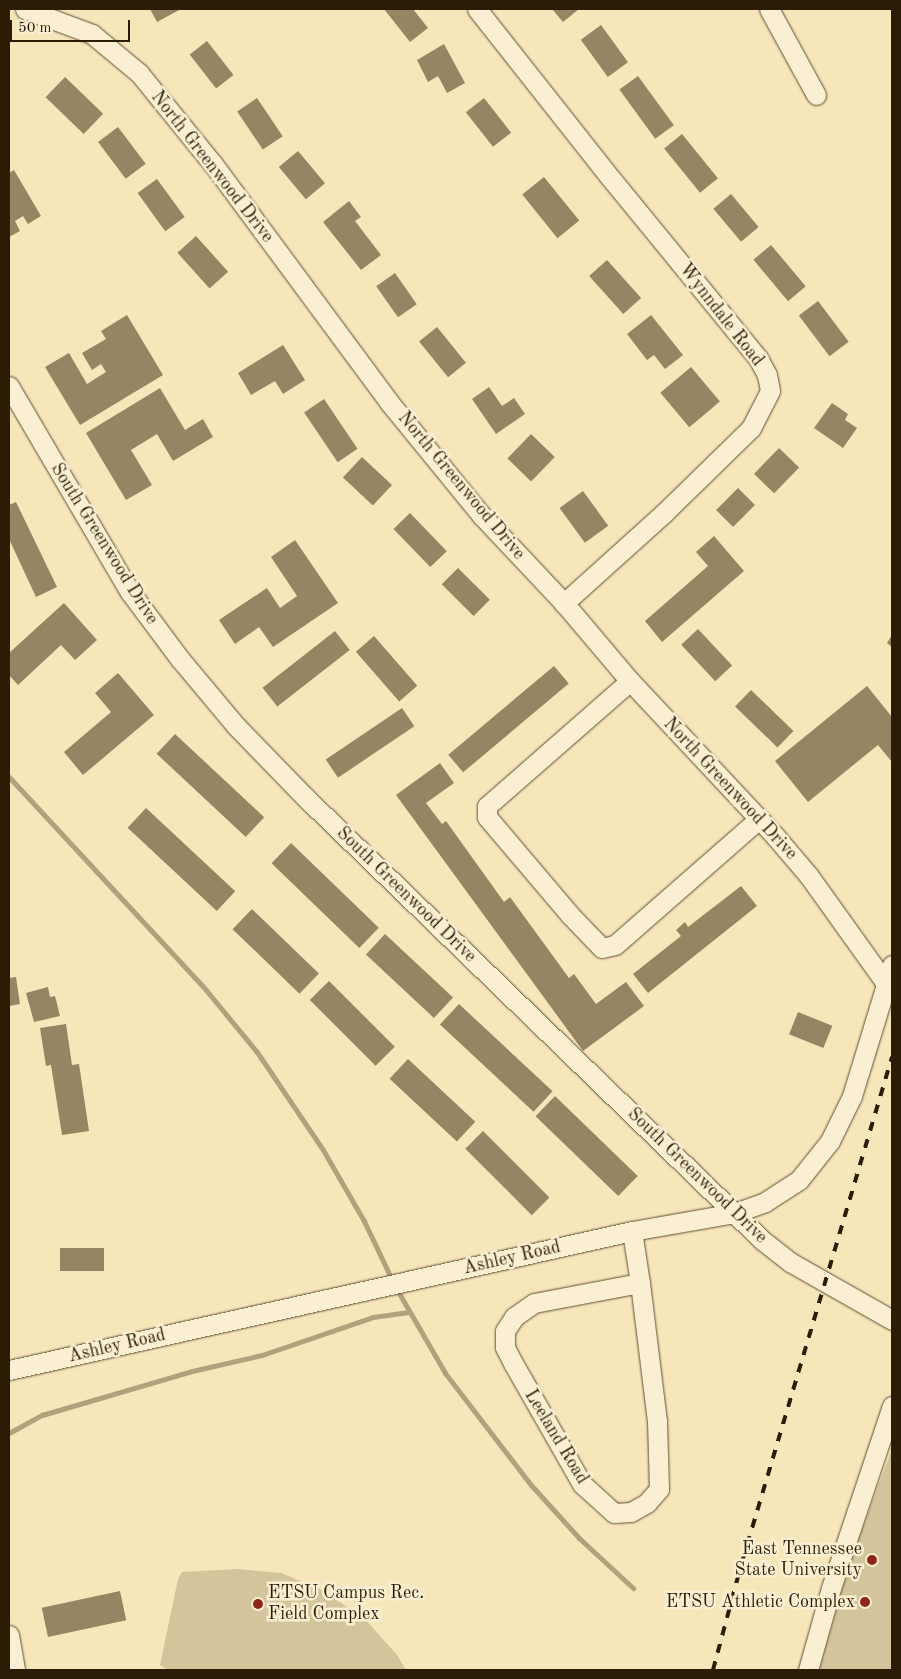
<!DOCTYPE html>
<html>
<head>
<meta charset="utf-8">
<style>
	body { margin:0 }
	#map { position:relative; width:901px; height:1679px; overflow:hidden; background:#f7e6ba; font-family:"Old Standard TT",serif }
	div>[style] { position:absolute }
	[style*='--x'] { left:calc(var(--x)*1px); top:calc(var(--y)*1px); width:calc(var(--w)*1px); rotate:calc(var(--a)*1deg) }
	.green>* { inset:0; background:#d4c49b }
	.stream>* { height:5px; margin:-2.5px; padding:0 2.5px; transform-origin:2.5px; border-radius:2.5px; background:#b2a17c }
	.building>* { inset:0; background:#968563; transform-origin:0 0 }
	.roads { filter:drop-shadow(0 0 1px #5f4e32) drop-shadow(0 0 1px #5f4e32) }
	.minor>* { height:19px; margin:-9.5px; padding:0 9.5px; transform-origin:9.5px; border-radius:9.5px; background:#faefd2 }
	.rail>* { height:4px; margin-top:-2px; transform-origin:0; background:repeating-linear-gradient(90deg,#2c1c05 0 9px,transparent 0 18px) }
	.dots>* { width:14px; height:14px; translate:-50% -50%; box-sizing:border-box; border:2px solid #faefd2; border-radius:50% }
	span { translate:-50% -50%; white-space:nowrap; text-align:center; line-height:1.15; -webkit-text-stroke:5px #faefd2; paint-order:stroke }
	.street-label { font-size:18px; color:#2c1c05 }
	.poi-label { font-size:18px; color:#2c1c05 }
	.right { translate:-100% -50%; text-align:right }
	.left { translate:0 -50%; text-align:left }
	.frame { position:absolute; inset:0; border:10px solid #2c1c05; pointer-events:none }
	.scale { position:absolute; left:10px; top:20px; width:120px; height:22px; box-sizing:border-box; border:2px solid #2c1c05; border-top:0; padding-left:6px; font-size:15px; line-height:18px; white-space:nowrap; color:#2c1c05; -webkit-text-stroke:4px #faefd2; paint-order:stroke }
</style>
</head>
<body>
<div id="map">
	<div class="green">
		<i style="clip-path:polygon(892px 1449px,892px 1670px,819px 1670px,851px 1558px)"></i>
		<i style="clip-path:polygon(237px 1569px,281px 1573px,320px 1589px,365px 1619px,397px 1655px,406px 1670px,168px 1670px,160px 1665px,178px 1579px,182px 1572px)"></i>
	</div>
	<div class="stream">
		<i style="--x:9;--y:777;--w:290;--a:47.2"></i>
		<i style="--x:206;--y:990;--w:80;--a:50.6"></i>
		<i style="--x:257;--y:1052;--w:118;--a:56"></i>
		<i style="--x:323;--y:1150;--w:82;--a:60"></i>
		<i style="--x:364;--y:1221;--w:65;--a:64.6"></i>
		<i style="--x:396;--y:1288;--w:98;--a:60"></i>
		<i style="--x:445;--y:1373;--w:141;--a:52.5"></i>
		<i style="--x:531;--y:1485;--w:72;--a:47.8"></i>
		<i style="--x:579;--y:1538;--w:74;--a:42.8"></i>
		<i style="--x:9;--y:1433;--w:38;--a:-29"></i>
		<i style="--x:42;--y:1415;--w:156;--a:-16.3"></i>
		<i style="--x:192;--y:1371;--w:72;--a:-12.9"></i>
		<i style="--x:262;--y:1355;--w:117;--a:-18.9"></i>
		<i style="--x:373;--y:1317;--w:36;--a:-8"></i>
	</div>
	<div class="building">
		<i style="clip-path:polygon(150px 9px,181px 9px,157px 22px)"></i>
		<i style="clip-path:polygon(384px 9px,413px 9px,428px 28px,410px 42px)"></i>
		<i style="clip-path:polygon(552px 9px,579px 9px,563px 22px)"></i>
		<i style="left:601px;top:25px;width:46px;height:25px;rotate:54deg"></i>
		<i style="left:207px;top:41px;width:43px;height:22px;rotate:52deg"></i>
		<i style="clip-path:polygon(444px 44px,465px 83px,447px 93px,438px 76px,428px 82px,417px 60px)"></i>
		<i style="left:638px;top:76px;width:61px;height:23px;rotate:54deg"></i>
		<i style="left:65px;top:77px;width:53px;height:28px;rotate:44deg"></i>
		<i style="left:257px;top:98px;width:46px;height:24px;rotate:56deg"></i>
		<i style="left:484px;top:98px;width:44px;height:23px;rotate:52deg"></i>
		<i style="left:118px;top:127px;width:46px;height:25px;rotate:53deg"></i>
		<i style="left:682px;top:134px;width:57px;height:23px;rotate:51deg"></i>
		<i style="left:298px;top:151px;width:42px;height:25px;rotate:50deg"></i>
		<i style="clip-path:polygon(14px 170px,41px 216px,28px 224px,23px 216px,15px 221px,20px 231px,9px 237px,9px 173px)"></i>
		<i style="left:544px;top:177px;width:56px;height:28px;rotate:51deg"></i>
		<i style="left:157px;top:179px;width:47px;height:24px;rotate:54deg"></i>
		<i style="left:731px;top:194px;width:43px;height:23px;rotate:50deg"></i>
		<i style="clip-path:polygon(349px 201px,361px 217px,355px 221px,381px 255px,361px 270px,323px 222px)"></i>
		<i style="left:196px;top:236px;width:48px;height:25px;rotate:48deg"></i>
		<i style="left:771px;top:245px;width:54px;height:23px;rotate:50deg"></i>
		<i style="left:607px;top:260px;width:51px;height:24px;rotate:48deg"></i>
		<i style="left:395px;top:273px;width:38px;height:23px;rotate:55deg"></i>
		<i style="left:818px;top:301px;width:51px;height:24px;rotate:53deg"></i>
		<i style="clip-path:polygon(127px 315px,163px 375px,80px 425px,45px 367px,69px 353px,87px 384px,106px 372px,101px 364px,92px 370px,82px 353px,106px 339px,101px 331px)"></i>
		<i style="clip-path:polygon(651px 315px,683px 355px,665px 369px,654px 355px,647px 360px,627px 334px)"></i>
		<i style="left:437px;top:327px;width:46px;height:23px;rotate:51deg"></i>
		<i style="clip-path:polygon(283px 345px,305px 380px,283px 394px,275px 381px,251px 395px,238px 373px)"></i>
		<i style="left:691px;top:367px;width:45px;height:40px;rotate:50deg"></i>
		<i style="clip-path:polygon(489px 387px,502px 406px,514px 398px,525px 414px,496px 434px,472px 399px)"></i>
		<i style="clip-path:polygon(160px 388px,185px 430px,203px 419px,213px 437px,173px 461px,157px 434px,131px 450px,152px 485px,126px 500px,86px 433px)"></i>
		<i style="left:324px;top:399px;width:60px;height:24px;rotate:56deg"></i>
		<i style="clip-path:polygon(832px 403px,848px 414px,845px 420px,857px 428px,843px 448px,814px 428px)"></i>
		<i style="left:531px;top:434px;width:33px;height:34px;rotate:44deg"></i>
		<i style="left:779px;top:448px;width:28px;height:36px;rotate:44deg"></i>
		<i style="left:362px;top:457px;width:41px;height:28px;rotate:43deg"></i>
		<i style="left:738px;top:488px;width:24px;height:31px;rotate:45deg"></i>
		<i style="left:583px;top:491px;width:43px;height:29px;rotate:54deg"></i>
		<i style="clip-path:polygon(16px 502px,57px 587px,36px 597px,9px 539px,9px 505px)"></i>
		<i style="left:410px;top:513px;width:53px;height:23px;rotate:46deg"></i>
		<i style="clip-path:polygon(714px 536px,744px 571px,662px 642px,645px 621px,708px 566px,696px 552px)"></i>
		<i style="clip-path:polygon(295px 540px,338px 603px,273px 647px,259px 627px,235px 644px,219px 620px,267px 588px,280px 608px,297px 596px,271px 557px)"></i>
		<i style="left:458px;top:568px;width:45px;height:23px;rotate:45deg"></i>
		<i style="clip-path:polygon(64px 603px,97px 640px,75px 660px,61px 645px,18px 685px,9px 675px,9px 653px)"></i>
		<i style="left:698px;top:629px;width:50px;height:23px;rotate:47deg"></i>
		<i style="left:335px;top:631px;width:24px;height:92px;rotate:52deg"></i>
		<i style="clip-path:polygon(892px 635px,892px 647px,887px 643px)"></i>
		<i style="left:374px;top:636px;width:66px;height:24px;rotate:49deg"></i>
		<i style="left:554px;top:666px;width:23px;height:138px;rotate:50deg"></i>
		<i style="clip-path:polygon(118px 673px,154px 715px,83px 775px,64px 752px,111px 712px,95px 693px)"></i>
		<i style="clip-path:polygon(867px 686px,892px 717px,892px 762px,878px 745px,808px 802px,775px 761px)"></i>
		<i style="left:751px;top:690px;width:59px;height:23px;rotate:44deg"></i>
		<i style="left:402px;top:708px;width:22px;height:92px;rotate:56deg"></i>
		<i style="left:175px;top:734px;width:122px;height:27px;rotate:43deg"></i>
		<i style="clip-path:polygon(440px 763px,454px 783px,426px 803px,442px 824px,446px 821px,504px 902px,510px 897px,569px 978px,574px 974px,596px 1004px,626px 982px,644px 1006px,583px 1051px,396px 795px)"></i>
		<i style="left:146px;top:808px;width:122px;height:27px;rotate:43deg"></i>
		<i style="left:291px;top:843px;width:122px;height:28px;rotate:44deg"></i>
		<i style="clip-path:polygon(741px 886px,757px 906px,648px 993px,633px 974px,681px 936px,676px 930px,685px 922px,688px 927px)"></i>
		<i style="left:252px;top:909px;width:93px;height:28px;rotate:44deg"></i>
		<i style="left:385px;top:934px;width:93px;height:28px;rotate:43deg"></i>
		<i style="clip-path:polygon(16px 977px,20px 1004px,9px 1006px,9px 978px)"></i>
		<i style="left:329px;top:981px;width:93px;height:27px;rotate:45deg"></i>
		<i style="clip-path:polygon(48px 987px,50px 997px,55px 996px,60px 1016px,34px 1022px,26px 993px)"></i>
		<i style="left:459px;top:1004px;width:128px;height:28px;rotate:43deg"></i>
		<i style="left:798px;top:1012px;width:37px;height:24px;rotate:22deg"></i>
		<i style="clip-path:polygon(66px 1024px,72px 1065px,79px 1064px,89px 1131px,62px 1135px,51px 1065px,46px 1066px,40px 1028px)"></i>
		<i style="left:408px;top:1059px;width:92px;height:27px;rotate:43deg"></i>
		<i style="left:555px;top:1096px;width:115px;height:28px;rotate:44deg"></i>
		<i style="left:483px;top:1131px;width:94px;height:25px;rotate:45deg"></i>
		<i style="left:104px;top:1248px;width:23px;height:44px;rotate:90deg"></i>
		<i style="left:120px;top:1591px;width:30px;height:80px;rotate:78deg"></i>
	</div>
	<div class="roads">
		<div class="minor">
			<i style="--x:25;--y:9;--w:72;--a:20.5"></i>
			<i style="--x:92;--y:34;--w:61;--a:39.7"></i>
			<i style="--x:139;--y:73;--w:117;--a:50.9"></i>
			<i style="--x:213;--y:164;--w:296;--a:53.5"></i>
			<i style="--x:389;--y:402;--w:147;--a:50.8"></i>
			<i style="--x:482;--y:516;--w:120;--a:46.7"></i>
			<i style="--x:564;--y:603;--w:102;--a:49.8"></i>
			<i style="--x:630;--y:681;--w:212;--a:46.9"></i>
			<i style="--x:775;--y:836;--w:52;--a:49.6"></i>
			<i style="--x:809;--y:876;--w:134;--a:54.4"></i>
			<i style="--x:477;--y:9;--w:219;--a:51.7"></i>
			<i style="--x:613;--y:181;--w:229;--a:50.7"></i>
			<i style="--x:758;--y:358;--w:19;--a:62"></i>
			<i style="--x:767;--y:375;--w:16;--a:79"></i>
			<i style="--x:770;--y:391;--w:42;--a:117.2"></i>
			<i style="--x:751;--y:428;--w:122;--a:135.7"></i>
			<i style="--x:664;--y:513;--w:135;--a:138"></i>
			<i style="--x:769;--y:9;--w:98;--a:61.3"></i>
			<i style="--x:9;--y:386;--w:239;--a:59.6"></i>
			<i style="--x:130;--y:592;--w:84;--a:53.3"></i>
			<i style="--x:180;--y:659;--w:87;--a:50.1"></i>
			<i style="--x:236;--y:726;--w:99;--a:45.8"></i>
			<i style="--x:305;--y:797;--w:636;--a:44.11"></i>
			<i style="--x:762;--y:1240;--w:36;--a:38"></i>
			<i style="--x:790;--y:1262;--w:117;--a:29.6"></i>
			<i style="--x:630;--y:681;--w:190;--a:138.8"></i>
			<i style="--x:487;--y:806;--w:11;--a:90"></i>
			<i style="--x:487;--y:817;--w:128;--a:49.7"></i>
			<i style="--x:570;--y:915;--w:46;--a:45.9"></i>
			<i style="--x:602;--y:948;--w:13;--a:-13"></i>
			<i style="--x:615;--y:945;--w:191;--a:-41.2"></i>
			<i style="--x:632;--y:1231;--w:53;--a:81.3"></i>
			<i style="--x:640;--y:1283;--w:139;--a:83"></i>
			<i style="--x:657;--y:1421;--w:68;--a:88.3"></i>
			<i style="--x:659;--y:1489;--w:18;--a:131"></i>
			<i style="--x:647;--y:1503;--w:18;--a:151"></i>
			<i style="--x:631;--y:1512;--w:17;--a:177"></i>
			<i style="--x:614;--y:1513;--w:43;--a:-137.8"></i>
			<i style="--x:582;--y:1484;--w:139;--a:-119.7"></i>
			<i style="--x:513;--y:1363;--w:18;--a:-117"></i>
			<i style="--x:505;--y:1347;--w:16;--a:-90"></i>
			<i style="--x:505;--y:1331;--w:17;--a:-57"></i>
			<i style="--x:514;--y:1317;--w:24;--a:-35"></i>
			<i style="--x:534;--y:1303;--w:108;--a:-10.7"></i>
			<i style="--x:9;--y:1370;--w:638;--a:-12.58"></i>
			<i style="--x:632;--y:1231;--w:105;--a:-9.9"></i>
			<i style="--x:735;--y:1213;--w:32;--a:-20"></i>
			<i style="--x:765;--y:1202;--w:40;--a:-32.9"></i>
			<i style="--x:799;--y:1180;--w:50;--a:-51.5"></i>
			<i style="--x:830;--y:1141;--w:50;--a:-63.9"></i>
			<i style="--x:852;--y:1096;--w:137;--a:-73"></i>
			<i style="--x:9;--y:1635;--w:36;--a:80"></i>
			<i style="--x:808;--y:1670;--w:85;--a:-74.3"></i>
			<i style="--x:831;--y:1588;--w:192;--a:-71.5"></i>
		</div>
	</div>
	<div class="rail">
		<i style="--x:713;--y:1670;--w:112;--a:-75"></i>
		<i style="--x:742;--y:1562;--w:527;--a:-73.46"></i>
	</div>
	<div class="dots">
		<i style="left:872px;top:1560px;background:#8f2418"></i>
		<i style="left:865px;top:1602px;background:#8f2418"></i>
		<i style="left:258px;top:1604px;background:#8f2418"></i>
	</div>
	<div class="street-label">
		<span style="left:212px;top:167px;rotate:52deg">North Greenwood Drive</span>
		<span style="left:721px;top:315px;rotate:52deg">Wynndale Road</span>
		<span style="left:461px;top:486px;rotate:50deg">North Greenwood Drive</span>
		<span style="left:104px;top:544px;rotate:58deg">South Greenwood Drive</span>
		<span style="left:730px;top:789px;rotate:47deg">North Greenwood Drive</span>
		<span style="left:406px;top:895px;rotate:44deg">South Greenwood Drive</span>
		<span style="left:697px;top:1176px;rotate:44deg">South Greenwood Drive</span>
		<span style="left:512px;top:1258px;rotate:-13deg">Ashley Road</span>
		<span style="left:117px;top:1346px;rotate:-13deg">Ashley Road</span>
		<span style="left:556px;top:1437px;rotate:59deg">Leeland Road</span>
	</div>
	<div class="poi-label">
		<span class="right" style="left:862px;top:1560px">East Tennessee<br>State University</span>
		<span class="left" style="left:268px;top:1604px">ETSU Campus Rec.<br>Field Complex</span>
		<span class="right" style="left:855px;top:1602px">ETSU Athletic Complex</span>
	</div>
	<div class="frame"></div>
	<div class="scale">50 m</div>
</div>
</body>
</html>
